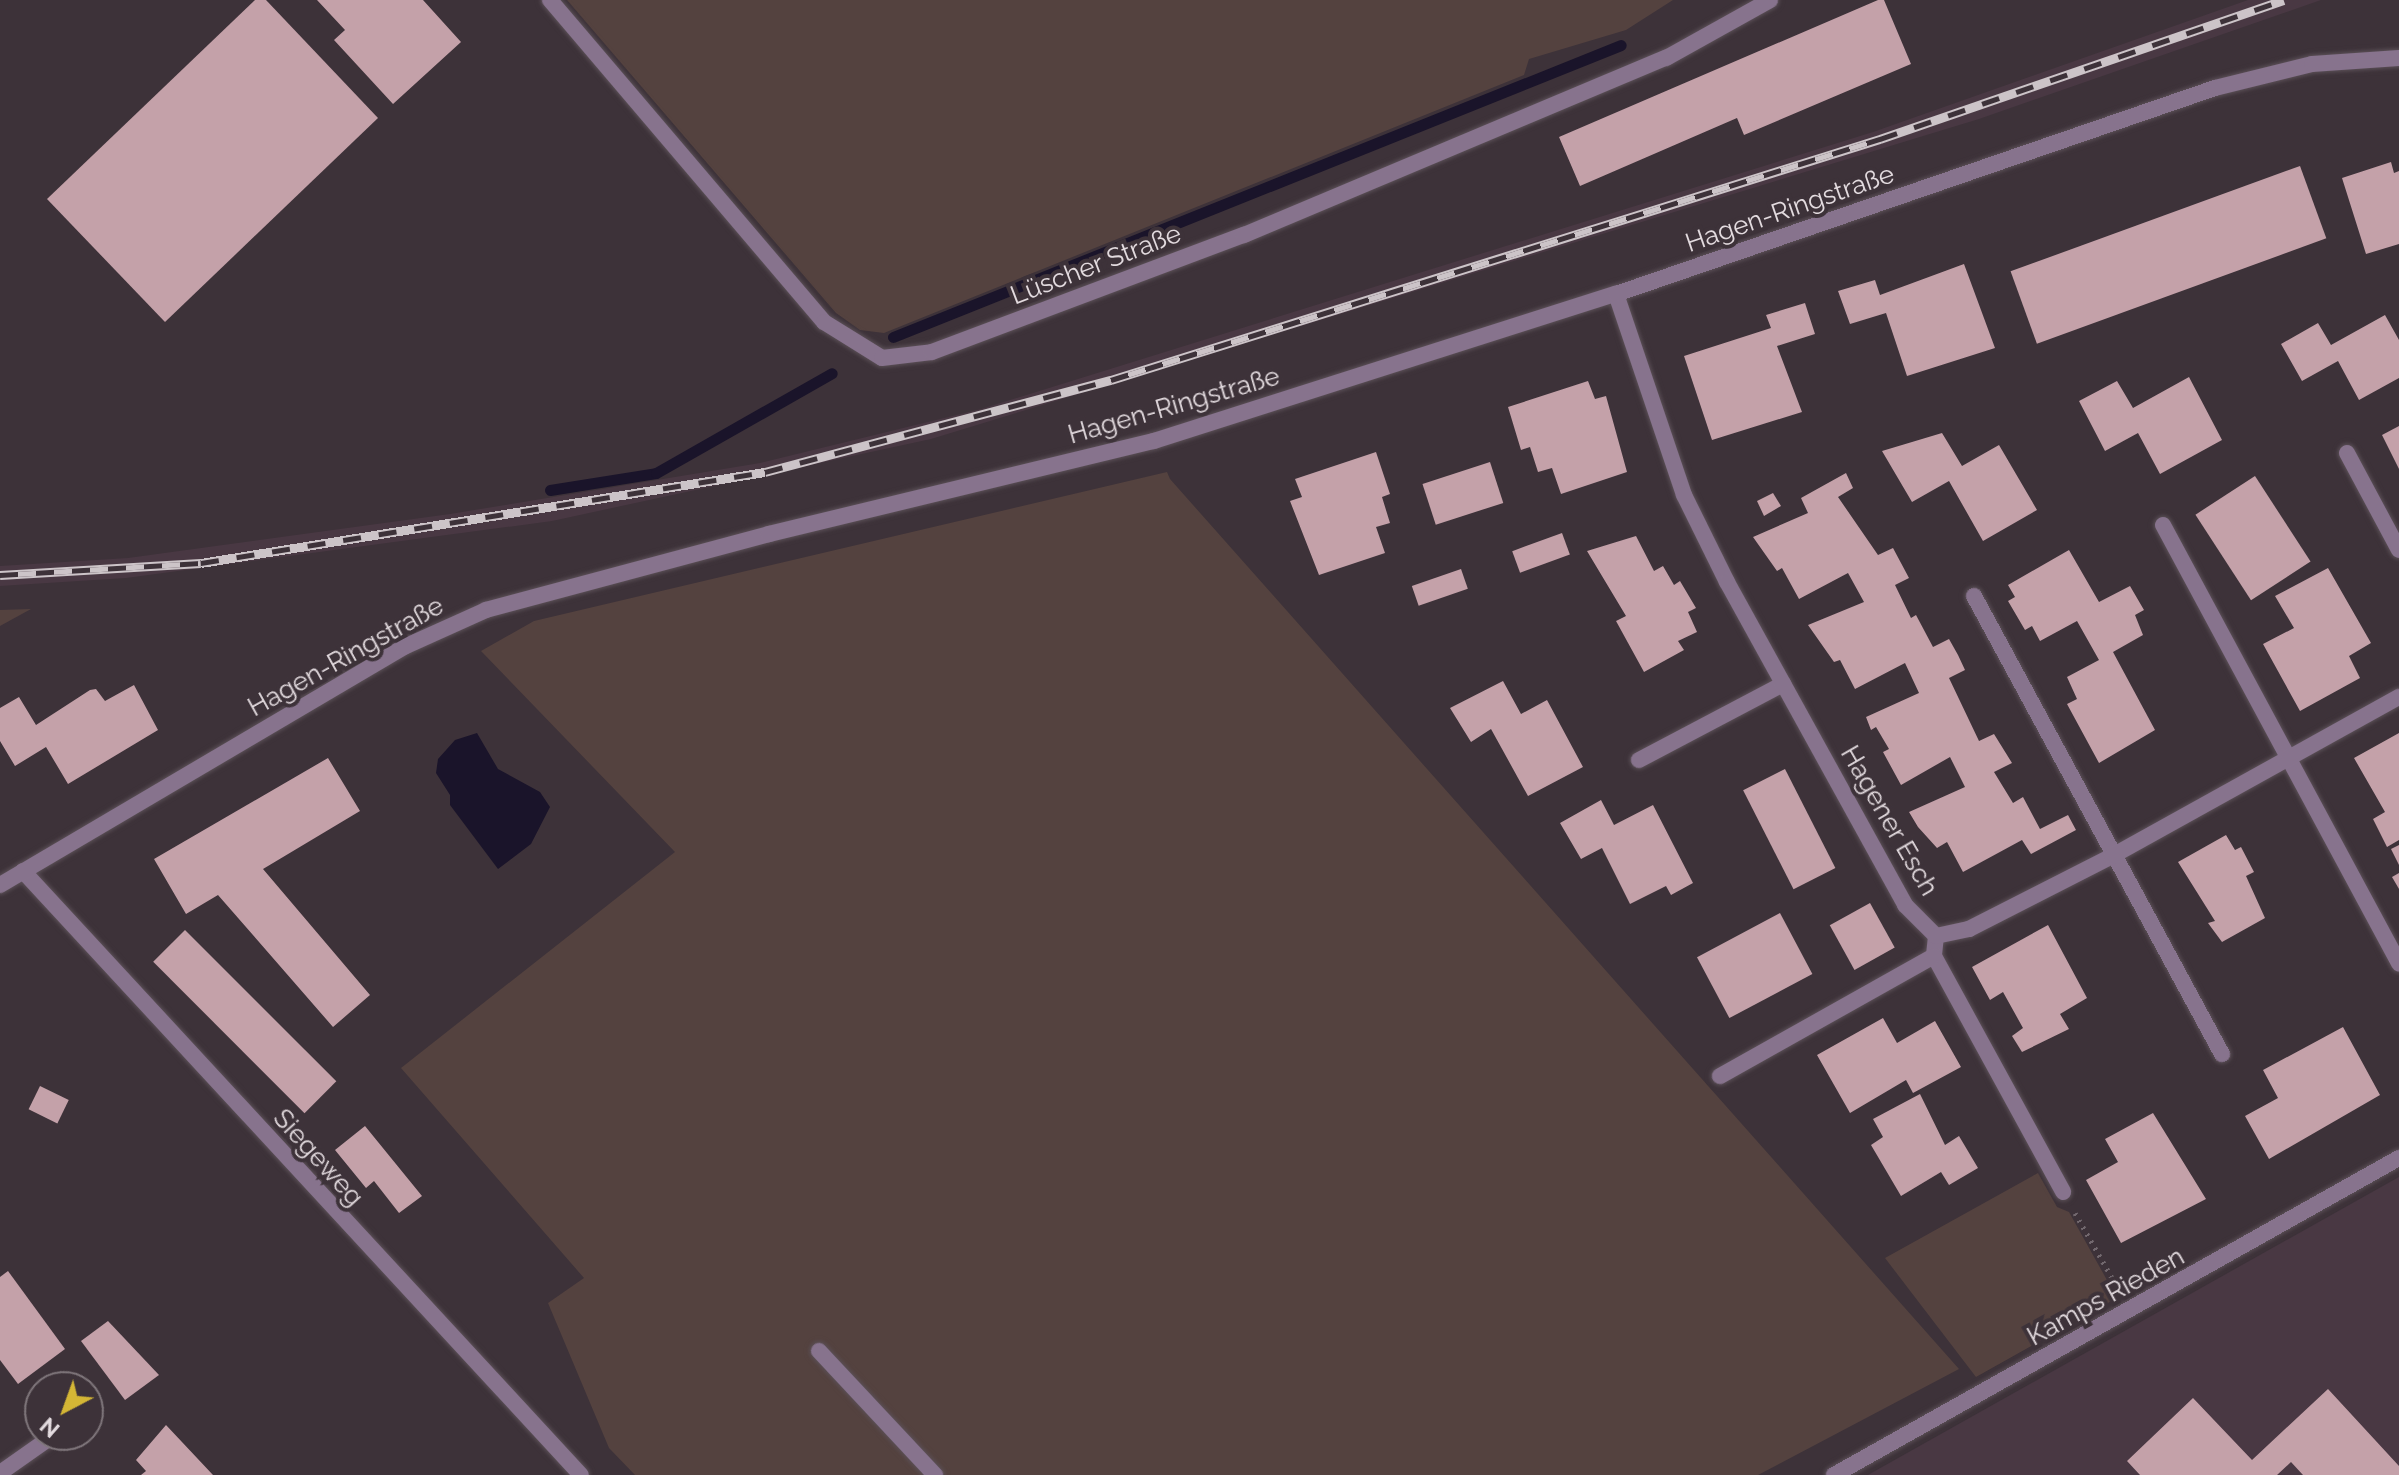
<!DOCTYPE html>
<html>
<head>
<meta charset="utf-8">
<style>
	body { margin:0 }
	#map { position:relative; width:2399px; height:1475px; overflow:hidden; background:#3d3239; font-family:Raleway,sans-serif }
	div>[style] { position:absolute }
	[style*='--x'] { left:calc(var(--x)*1px); top:calc(var(--y)*1px); width:calc(var(--w)*1px); rotate:calc(var(--a)*1deg) }
	.built>* { inset:0; background:#493843 }
	.green>* { inset:0; background:#54423f }
	.water>* { inset:0; background:#1a142a }
	.stream>* { height:11px; margin:-5.5px; padding:0 5.5px; transform-origin:5.5px; border-radius:5.5px; background:#1a142a }
	.building>* { inset:0; background:#c4a1a9; transform-origin:0 0 }
	.path>* { height:5px; margin-top:-2.5px; transform-origin:0; background:repeating-linear-gradient(90deg,#72686e 0 2px,transparent 0 8px) }
	.roads { filter:drop-shadow(0 0 2px #5b5057) drop-shadow(0 0 2px #5b5057) }
	.service>* { height:16px; margin:-8px; padding:0 8px; transform-origin:8px; border-radius:8px; background:#87738d }
	.minor>* { height:16px; margin:-8px; padding:0 8px; transform-origin:8px; border-radius:8px; background:#87738d }
	.tertiary>* { height:16px; margin:-8px; padding:0 8px; transform-origin:8px; border-radius:8px; background:#87738d }
	.rail>* { height:9px; margin-top:-4.5px; transform-origin:0; background:repeating-linear-gradient(90deg,#3d3239 0 18px,#ccc4c8 0 36px); box-sizing:border-box; border-block:2px solid #ccc4c8 }
	span { translate:-50% -50%; white-space:nowrap; text-align:center; line-height:1.15; -webkit-text-stroke:8px #3d3239; paint-order:stroke }
	.street-label { font-size:26px; color:#e3dbdf }
	.north { position:absolute; left:24px; top:1371px; width:80px; height:80px; box-sizing:border-box; background:#3d3239; border:2px solid #7f767b; border-radius:50%; rotate:221deg; font-size:22px; font-weight:700; line-height:32px; text-align:center; color:#e3dbdf }
	.north::after { content:''; display:block; margin:auto; width:28px; height:36px; background:#d4b635; clip-path:polygon(50% 0,100% 100%,50% 72%,0 100%) }
</style>
</head>
<body>
<div id="map">
	<div class="built">
		<i style="clip-path:polygon(2248px 0,2321px 0,1979px 119px,931px 439px,552px 521px,126px 578px,0 586px,0 566px,128px 558px,450px 514px,760px 463px,981px 409px,1873px 132px)"></i>
		<i style="clip-path:polygon(2399px 1177px,2399px 1475px,1868px 1475px)"></i>
	</div>
	<div class="green">
		<i style="clip-path:polygon(567px 0,1673px 0,1626px 30px,1529px 59px,1524px 75px,884px 333px,860px 330px,836px 313px)"></i>
		<i style="clip-path:polygon(1167px 472px,1170px 479px,1959px 1369px,1758px 1475px,635px 1475px,609px 1448px,548px 1303px,584px 1278px,401px 1068px,675px 852px,481px 651px,534px 621px)"></i>
		<i style="clip-path:polygon(31px 609px,0 626px,0 610px)"></i>
		<i style="clip-path:polygon(2038px 1173px,2057px 1207px,2069px 1212px,2117px 1298px,1976px 1377px,1885px 1258px)"></i>
	</div>
	<div class="water">
		<i style="clip-path:polygon(477px 733px,498px 769px,540px 792px,550px 807px,531px 844px,498px 869px,450px 805px,450px 795px,436px 773px,438px 759px,455px 740px)"></i>
	</div>
	<div class="stream">
		<i style="--x:893;--y:337;--w:784;--a:-21.86"></i>
		<i style="--x:550;--y:490;--w:107;--a:-9.1"></i>
		<i style="--x:656;--y:473;--w:202;--a:-29.6"></i>
	</div>
	<div class="building">
		<i style="clip-path:polygon(255px 0,266px 0,378px 118px,165px 322px,47px 199px)"></i>
		<i style="clip-path:polygon(317px 0,423px 0,461px 42px,393px 104px,334px 40px,345px 30px)"></i>
		<i style="clip-path:polygon(1878px 0,1884px 0,1911px 64px,1744px 135px,1737px 118px,1580px 186px,1559px 137px)"></i>
		<i style="clip-path:polygon(2391px 162px,2394px 173px,2399px 171px,2399px 244px,2366px 254px,2342px 178px)"></i>
		<i style="left:2300px;top:166px;width:77px;height:308px;rotate:70deg"></i>
		<i style="clip-path:polygon(1964px 264px,1995px 348px,1907px 376px,1886px 313px,1850px 324px,1838px 291px,1875px 280px,1880px 295px)"></i>
		<i style="clip-path:polygon(1805px 303px,1815px 334px,1777px 346px,1802px 412px,1712px 440px,1684px 356px,1771px 328px,1766px 315px)"></i>
		<i style="clip-path:polygon(2385px 315px,2399px 340px,2399px 378px,2359px 400px,2338px 361px,2302px 381px,2281px 344px,2318px 323px,2331px 345px)"></i>
		<i style="clip-path:polygon(2189px 377px,2222px 440px,2160px 474px,2138px 433px,2105px 451px,2079px 401px,2117px 381px,2133px 408px)"></i>
		<i style="clip-path:polygon(1588px 381px,1595px 399px,1606px 396px,1627px 472px,1561px 494px,1552px 468px,1538px 472px,1530px 447px,1521px 450px,1508px 407px)"></i>
		<i style="clip-path:polygon(2399px 426px,2399px 469px,2382px 435px)"></i>
		<i style="clip-path:polygon(1942px 433px,1962px 466px,1999px 445px,2037px 510px,1983px 541px,1949px 481px,1912px 502px,1882px 451px)"></i>
		<i style="clip-path:polygon(1376px 452px,1390px 494px,1382px 497px,1390px 523px,1376px 527px,1385px 553px,1319px 575px,1290px 501px,1302px 497px,1295px 479px)"></i>
		<i style="left:1490px;top:462px;width:43px;height:71px;rotate:72deg"></i>
		<i style="clip-path:polygon(1846px 473px,1853px 488px,1838px 497px,1878px 555px,1893px 548px,1909px 578px,1895px 585px,1911px 618px,1916px 615px,1933px 647px,1949px 639px,1958px 655px,1965px 670px,1949px 678px,1979px 741px,1994px 734px,2012px 763px,1994px 772px,2013px 803px,2023px 797px,2040px 829px,2068px 815px,2076px 830px,2031px 854px,2022px 840px,1963px 872px,1947px 842px,1937px 848px,1918px 827px,1909px 812px,1965px 787px,1950px 757px,1901px 785px,1883px 752px,1889px 749px,1876px 727px,1871px 730px,1866px 717px,1919px 693px,1905px 663px,1855px 689px,1840px 660px,1834px 662px,1808px 625px,1864px 602px,1848px 573px,1799px 599px,1782px 568px,1777px 571px,1753px 537px,1808px 513px,1801px 498px)"></i>
		<i style="left:2255px;top:476px;width:102px;height:71px;rotate:57deg"></i>
		<i style="clip-path:polygon(1773px 493px,1781px 506px,1764px 516px,1757px 501px)"></i>
		<i style="left:1562px;top:533px;width:23px;height:53px;rotate:70deg"></i>
		<i style="clip-path:polygon(1636px 536px,1654px 571px,1663px 566px,1674px 585px,1680px 581px,1696px 608px,1688px 612px,1697px 632px,1678px 641px,1684px 650px,1644px 672px,1616px 621px,1626px 616px,1587px 551px)"></i>
		<i style="clip-path:polygon(2069px 550px,2099px 602px,2130px 586px,2144px 610px,2135px 615px,2143px 635px,2113px 652px,2155px 730px,2099px 763px,2067px 704px,2077px 699px,2067px 677px,2099px 660px,2077px 621px,2040px 641px,2032px 626px,2025px 630px,2008px 601px,2015px 597px,2008px 585px)"></i>
		<i style="clip-path:polygon(2328px 568px,2371px 643px,2349px 656px,2360px 678px,2300px 711px,2263px 644px,2294px 628px,2275px 596px)"></i>
		<i style="left:1461px;top:569px;width:21px;height:52px;rotate:71deg"></i>
		<i style="clip-path:polygon(1503px 681px,1521px 714px,1547px 700px,1583px 767px,1528px 796px,1491px 729px,1471px 742px,1450px 708px)"></i>
		<i style="clip-path:polygon(134px 685px,158px 730px,68px 784px,46px 747px,15px 766px,0 741px,0 708px,19px 697px,36px 725px,90px 690px,96px 689px,105px 701px)"></i>
		<i style="clip-path:polygon(2399px 733px,2399px 840px,2387px 847px,2373px 819px,2385px 812px,2354px 758px)"></i>
		<i style="clip-path:polygon(328px 758px,360px 811px,263px 869px,370px 995px,333px 1027px,218px 895px,186px 914px,154px 859px)"></i>
		<i style="left:1785px;top:769px;width:111px;height:47px;rotate:63deg"></i>
		<i style="clip-path:polygon(1601px 800px,1614px 825px,1653px 805px,1693px 883px,1671px 895px,1666px 886px,1630px 904px,1602px 848px,1581px 859px,1560px 823px)"></i>
		<i style="clip-path:polygon(2226px 835px,2235px 850px,2241px 847px,2254px 872px,2246px 876px,2265px 918px,2222px 942px,2208px 923px,2215px 921px,2178px 862px)"></i>
		<i style="clip-path:polygon(2399px 845px,2399px 865px,2391px 849px)"></i>
		<i style="clip-path:polygon(2399px 873px,2399px 889px,2392px 877px)"></i>
		<i style="left:1870px;top:903px;width:51px;height:46px;rotate:61deg"></i>
		<i style="left:1780px;top:913px;width:69px;height:94px;rotate:62deg"></i>
		<i style="clip-path:polygon(2048px 925px,2087px 998px,2060px 1014px,2069px 1029px,2022px 1052px,2012px 1036px,2023px 1028px,2003px 992px,1990px 1000px,1972px 967px)"></i>
		<i style="left:185px;top:930px;width:214px;height:45px;rotate:45deg"></i>
		<i style="clip-path:polygon(1883px 1018px,1897px 1043px,1935px 1021px,1961px 1067px,1913px 1093px,1906px 1080px,1850px 1113px,1817px 1055px)"></i>
		<i style="clip-path:polygon(2343px 1027px,2380px 1095px,2269px 1159px,2245px 1116px,2278px 1098px,2263px 1070px)"></i>
		<i style="left:40px;top:1086px;width:32px;height:26px;rotate:26deg"></i>
		<i style="clip-path:polygon(1920px 1094px,1945px 1145px,1959px 1136px,1978px 1168px,1949px 1185px,1941px 1172px,1901px 1196px,1871px 1145px,1883px 1137px,1873px 1119px)"></i>
		<i style="clip-path:polygon(2153px 1113px,2206px 1199px,2121px 1243px,2086px 1180px,2118px 1162px,2105px 1139px)"></i>
		<i style="clip-path:polygon(365px 1126px,422px 1196px,399px 1213px,374px 1181px,366px 1188px,335px 1150px)"></i>
		<i style="clip-path:polygon(8px 1271px,65px 1349px,18px 1384px,0 1360px,0 1277px)"></i>
		<i style="clip-path:polygon(108px 1321px,159px 1375px,125px 1400px,81px 1341px)"></i>
		<i style="clip-path:polygon(2328px 1389px,2399px 1466px,2399px 1475px,2303px 1475px,2291px 1462px,2277px 1475px,2140px 1475px,2127px 1461px,2193px 1398px,2252px 1460px)"></i>
		<i style="clip-path:polygon(166px 1425px,213px 1475px,141px 1475px,146px 1471px,136px 1460px)"></i>
	</div>
	<div class="path">
		<i style="--x:2075;--y:1213;--w:86;--a:60.2"></i>
	</div>
	<div class="roads">
		<div class="service">
			<i style="--x:2347;--y:453;--w:110;--a:61.8"></i>
			<i style="--x:2163;--y:525;--w:498;--a:61.7"></i>
			<i style="--x:1974;--y:596;--w:521;--a:61.57"></i>
			<i style="--x:1639;--y:760;--w:163;--a:-27.8"></i>
			<i style="--x:1936;--y:936;--w:20;--a:96"></i>
			<i style="--x:1934;--y:956;--w:269;--a:61.3"></i>
			<i style="--x:1720;--y:1076;--w:245;--a:-29.3"></i>
		</div>
		<div class="minor">
			<i style="--x:1616;--y:294;--w:212;--a:71.3"></i>
			<i style="--x:1684;--y:495;--w:97;--a:63.7"></i>
			<i style="--x:1727;--y:582;--w:369;--a:61.1"></i>
			<i style="--x:1905;--y:905;--w:44;--a:45"></i>
			<i style="--x:1936;--y:936;--w:34;--a:-12"></i>
			<i style="--x:1969;--y:929;--w:161;--a:-27"></i>
			<i style="--x:2112;--y:856;--w:328;--a:-29"></i>
			<i style="--x:23;--y:871;--w:822;--a:47.27"></i>
			<i style="--x:0;--y:885;--w:469;--a:-30.5"></i>
			<i style="--x:404;--y:647;--w:90;--a:-24.3"></i>
			<i style="--x:486;--y:610;--w:293;--a:-15"></i>
			<i style="--x:769;--y:534;--w:396;--a:-13.6"></i>
			<i style="--x:1154;--y:441;--w:485;--a:-17.7"></i>
			<i style="--x:1616;--y:294;--w:633;--a:-18.98"></i>
			<i style="--x:2215;--y:88;--w:100;--a:-13.9"></i>
			<i style="--x:2312;--y:64;--w:87;--a:-3.9"></i>
			<i style="--x:819;--y:1351;--w:170;--a:46.9"></i>
			<i style="--x:0;--y:1473;--w:66;--a:-35.1"></i>
			<i style="--x:1834;--y:1475;--w:648;--a:-29.3"></i>
		</div>
		<div class="tertiary">
			<i style="--x:550;--y:0;--w:423;--a:49.6"></i>
			<i style="--x:824;--y:322;--w:68;--a:31.8"></i>
			<i style="--x:882;--y:358;--w:50;--a:-6.8"></i>
			<i style="--x:932;--y:352;--w:333;--a:-20.6"></i>
			<i style="--x:1244;--y:235;--w:458;--a:-22.8"></i>
			<i style="--x:1666;--y:58;--w:119;--a:-29.1"></i>
		</div>
	</div>
	<div class="rail">
		<i style="--x:0;--y:575;--w:201;--a:-3.4"></i>
		<i style="--x:201;--y:563;--w:571;--a:-9.17"></i>
		<i style="--x:765;--y:472;--w:358;--a:-14.9"></i>
		<i style="--x:1111;--y:380;--w:806;--a:-17.4"></i>
		<i style="--x:1880;--y:139;--w:427;--a:-19"></i>
	</div>
	<div class="street-label">
		<span style="left:1790px;top:209px;rotate:-19deg">Hagen-Ringstraße</span>
		<span style="left:1096px;top:265px;rotate:-21deg">Lüscher Straße</span>
		<span style="left:1174px;top:406px;rotate:-16deg">Hagen-Ringstraße</span>
		<span style="left:346px;top:657px;rotate:-29deg">Hagen-Ringstraße</span>
		<span style="left:1889px;top:821px;rotate:60deg">Hagener Esch</span>
		<span style="left:318px;top:1158px;rotate:48deg">Siegeweg</span>
		<span style="left:2106px;top:1297px;rotate:-29deg">Kamps Rieden</span>
	</div>
	<div class="north">N</div>
</div>
</body>
</html>
